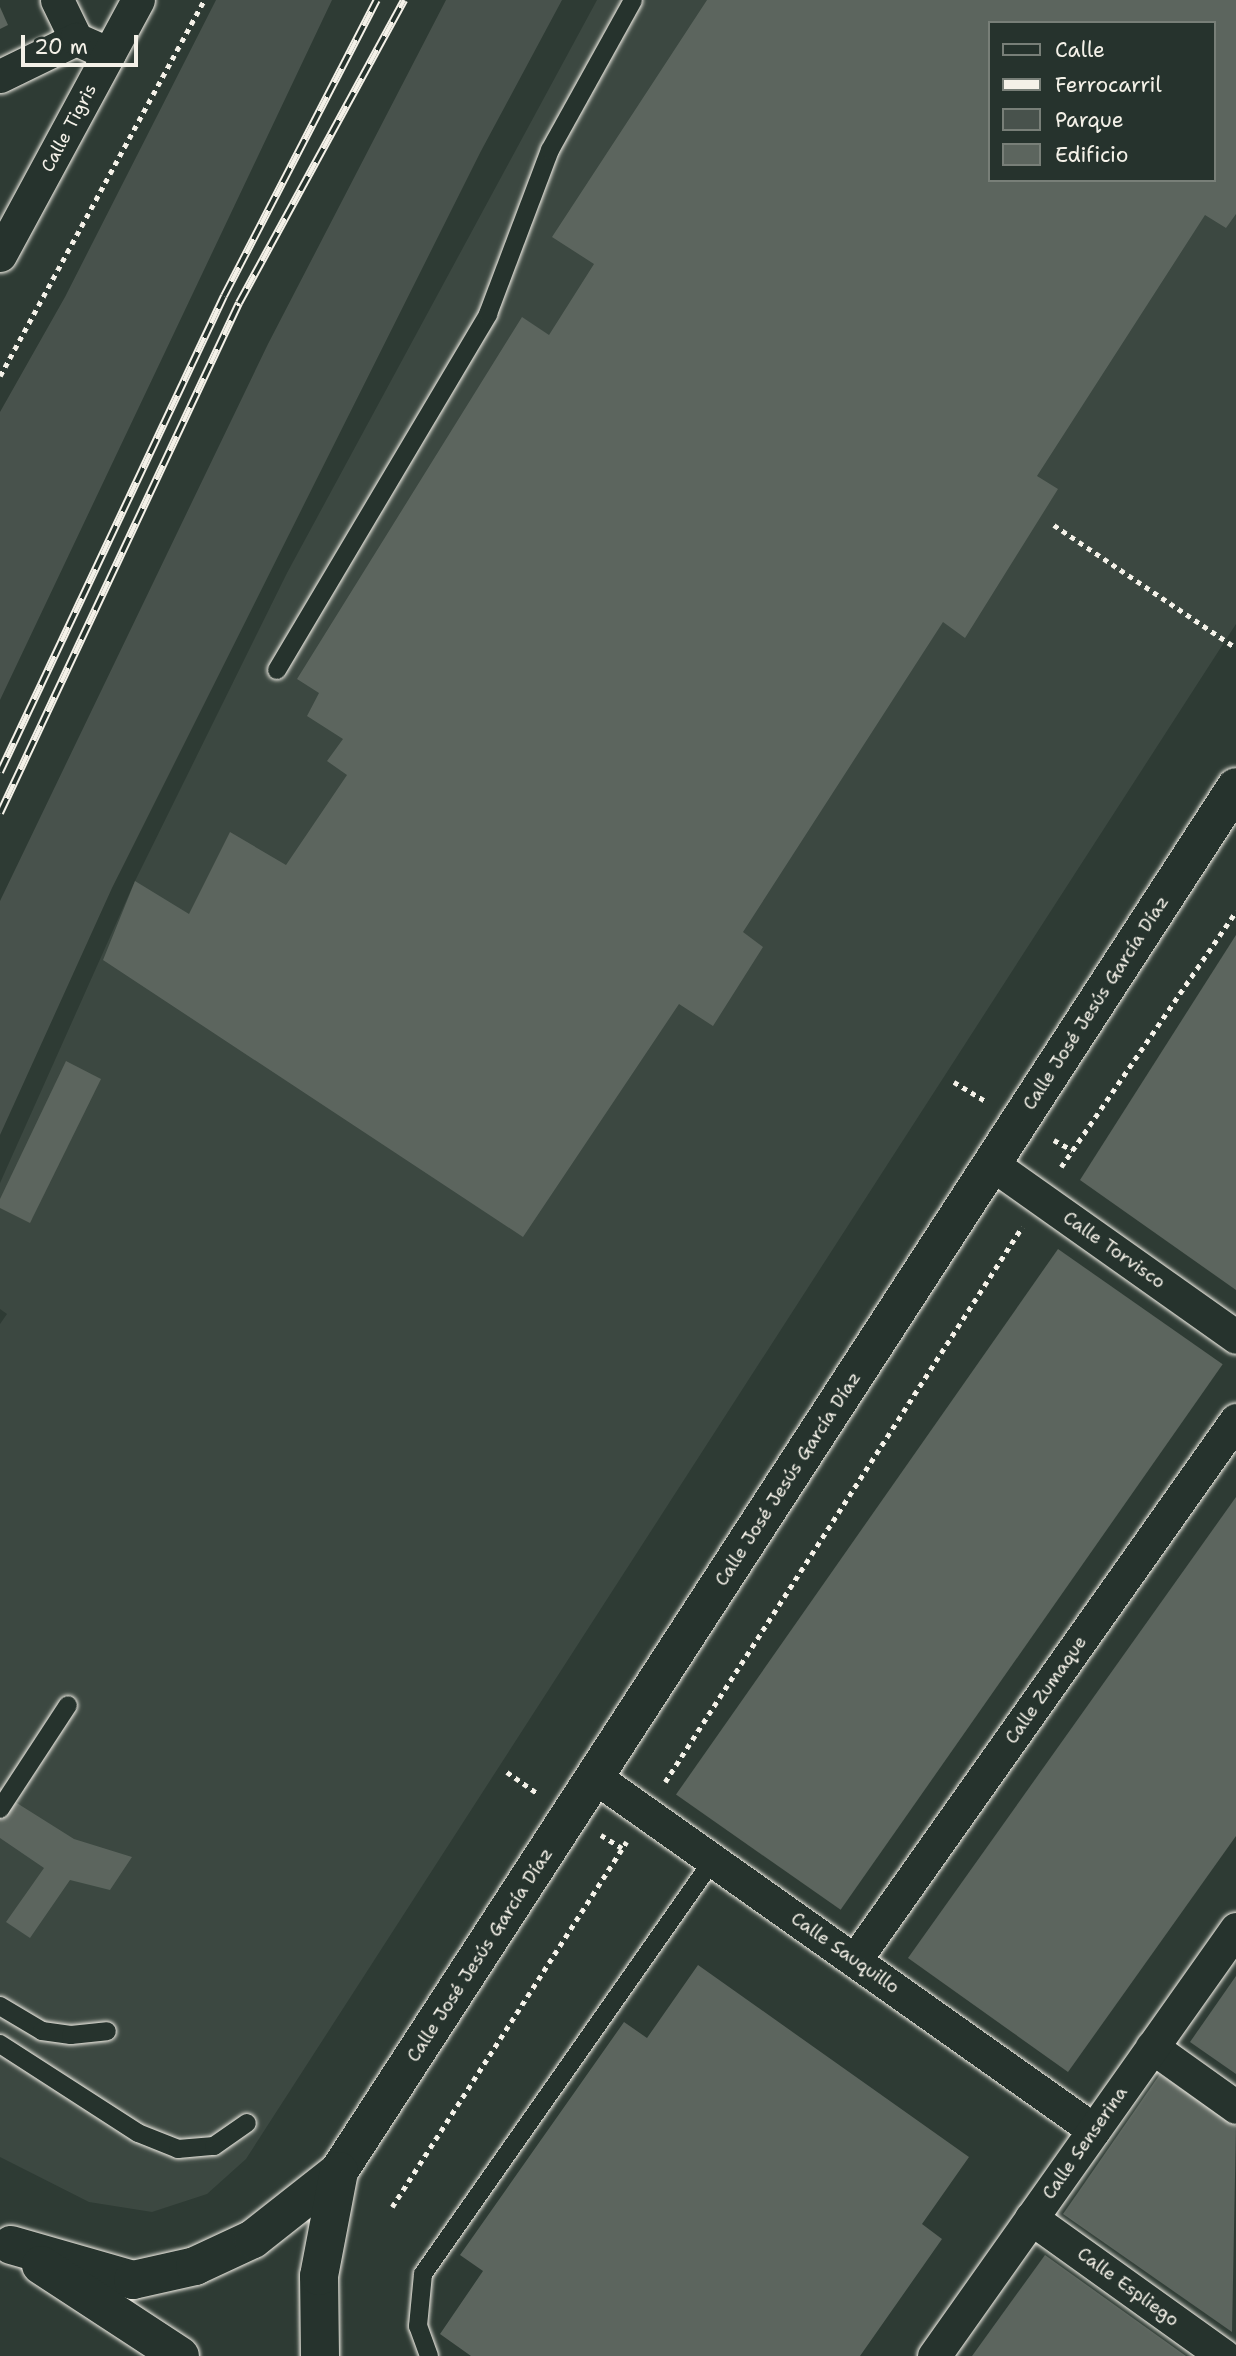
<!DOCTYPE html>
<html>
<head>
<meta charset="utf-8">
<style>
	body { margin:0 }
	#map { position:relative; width:1236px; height:2356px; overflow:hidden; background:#2e3b34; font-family:"Shantell Sans",sans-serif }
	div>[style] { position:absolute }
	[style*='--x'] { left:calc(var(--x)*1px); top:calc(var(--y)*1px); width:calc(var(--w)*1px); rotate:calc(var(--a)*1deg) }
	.built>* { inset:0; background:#3c4841 }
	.green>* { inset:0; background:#48524c }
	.building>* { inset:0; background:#5c655e; transform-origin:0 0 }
	.path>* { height:4.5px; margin-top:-2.25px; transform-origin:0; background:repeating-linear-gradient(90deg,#f4f1e8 0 5px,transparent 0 10px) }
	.roads { filter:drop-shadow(0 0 2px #f4f1e8) drop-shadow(0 0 2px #f4f1e8) }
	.service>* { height:18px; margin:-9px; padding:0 9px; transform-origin:9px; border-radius:9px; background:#26332d }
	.minor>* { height:33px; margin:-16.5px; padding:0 16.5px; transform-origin:16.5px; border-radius:16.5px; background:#26332d }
	.tertiary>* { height:38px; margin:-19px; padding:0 19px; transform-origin:19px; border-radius:19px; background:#26332d }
	.rail>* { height:8px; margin-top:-4px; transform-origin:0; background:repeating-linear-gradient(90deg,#26332d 0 16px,#f4f1e8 0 32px); box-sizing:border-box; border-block:2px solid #f4f1e8 }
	span { translate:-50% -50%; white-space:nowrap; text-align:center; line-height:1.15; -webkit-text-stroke:6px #26332d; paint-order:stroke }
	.street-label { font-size:18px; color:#f4f1e8 }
	.legend { position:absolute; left:988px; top:21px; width:228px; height:161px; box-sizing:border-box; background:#26332d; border:2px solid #787f78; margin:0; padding:9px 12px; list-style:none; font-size:21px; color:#f4f1e8 }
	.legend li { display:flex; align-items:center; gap:14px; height:35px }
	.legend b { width:35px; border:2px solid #787f78 }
	.scale { position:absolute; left:21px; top:35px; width:117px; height:32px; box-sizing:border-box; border:4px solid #f4f1e8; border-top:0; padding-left:9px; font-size:21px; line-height:24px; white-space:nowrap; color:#f4f1e8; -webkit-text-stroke:5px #26332d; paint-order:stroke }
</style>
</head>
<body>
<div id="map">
	<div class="built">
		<i style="clip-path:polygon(evenodd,597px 0,1236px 0,1236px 624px,246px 2159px,207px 2194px,152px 2212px,89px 2202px,0 2157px,0 1324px,7px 1314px,0 1309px,0 1183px,135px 881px,287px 573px,597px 0,989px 23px,1213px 23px,1213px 180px,989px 180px,989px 23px)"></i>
	</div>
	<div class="green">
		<i style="clip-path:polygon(216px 0,332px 0,0 700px,0 412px,65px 297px)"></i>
		<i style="clip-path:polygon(446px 0,562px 0,481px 151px,112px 888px,0 1135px,0 901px,268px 344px)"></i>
	</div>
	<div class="building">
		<i style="clip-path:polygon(evenodd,707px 0,1236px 0,1236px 214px,1226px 228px,1205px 215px,1037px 476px,1058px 489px,965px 638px,943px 622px,743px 932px,763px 947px,713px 1026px,679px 1004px,523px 1237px,103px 960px,135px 881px,189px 914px,230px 832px,286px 865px,347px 775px,327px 761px,343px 739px,307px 716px,319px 693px,297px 679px,522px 317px,549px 335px,594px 264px,552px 237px,707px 0,989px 23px,1213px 23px,1213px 180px,989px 180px,989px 23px)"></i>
		<i style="clip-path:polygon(0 7px,8px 25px,0 29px)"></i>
		<i style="clip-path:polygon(1236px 935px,1236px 1290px,1080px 1180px)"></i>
		<i style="clip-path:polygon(66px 1061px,101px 1079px,30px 1223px,0 1208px,0 1199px)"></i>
		<i style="left:1058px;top:1249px;width:201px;height:666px;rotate:35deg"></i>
		<i style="clip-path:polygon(1236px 1497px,1236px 1836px,1068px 2072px,908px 1958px)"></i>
		<i style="clip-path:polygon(0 1787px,12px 1800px,74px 1839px,132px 1857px,110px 1890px,70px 1880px,30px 1938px,6px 1922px,44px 1868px,0 1838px)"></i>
		<i style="clip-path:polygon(698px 1965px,969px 2157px,922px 2224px,942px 2239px,860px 2356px,471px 2356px,440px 2334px,483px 2271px,460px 2255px,624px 2022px,647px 2038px)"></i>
		<i style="clip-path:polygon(1236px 1976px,1236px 2074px,1190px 2042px)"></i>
		<i style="clip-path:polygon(1160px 2074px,1236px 2126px,1232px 2332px,1063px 2214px)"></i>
		<i style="clip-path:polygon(1045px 2255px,1186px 2356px,972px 2356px)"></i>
	</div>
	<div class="path">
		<i style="--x:0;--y:376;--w:428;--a:-61.5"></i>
		<i style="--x:1054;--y:525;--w:218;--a:34"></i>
		<i style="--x:954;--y:1082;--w:37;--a:31"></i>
		<i style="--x:1054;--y:1140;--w:21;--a:29"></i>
		<i style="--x:1061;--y:1167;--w:310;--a:-55.6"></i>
		<i style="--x:507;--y:1772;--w:38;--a:35"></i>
		<i style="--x:665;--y:1782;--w:660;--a:-57.25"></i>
		<i style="--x:601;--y:1835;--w:25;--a:32"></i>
		<i style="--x:392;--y:2207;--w:434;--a:-57.3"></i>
	</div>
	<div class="roads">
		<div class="service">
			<i style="--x:277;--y:670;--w:414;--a:-59.3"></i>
			<i style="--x:488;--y:314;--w:175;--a:-69.3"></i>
			<i style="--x:550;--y:150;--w:171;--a:-61"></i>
			<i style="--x:0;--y:1809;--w:124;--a:-56.8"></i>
			<i style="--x:0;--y:2006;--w:49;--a:30.8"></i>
			<i style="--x:42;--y:2031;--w:29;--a:8"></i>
			<i style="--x:71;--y:2035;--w:36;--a:-6"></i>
			<i style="--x:0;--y:2044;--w:164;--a:32.8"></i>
			<i style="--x:138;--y:2133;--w:43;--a:21.8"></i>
			<i style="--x:178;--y:2149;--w:36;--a:-5"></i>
			<i style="--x:214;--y:2146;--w:40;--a:-34.9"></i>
			<i style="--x:429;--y:2356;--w:32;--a:-110"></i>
			<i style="--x:418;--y:2326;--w:52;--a:-84.5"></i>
			<i style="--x:423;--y:2274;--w:505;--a:-54.99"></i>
		</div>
		<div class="minor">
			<i style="--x:57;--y:0;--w:43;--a:64"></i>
			<i style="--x:0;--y:76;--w:85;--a:-26"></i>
			<i style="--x:76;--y:39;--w:36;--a:24"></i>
			<i style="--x:0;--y:255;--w:290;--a:-61.6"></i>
			<i style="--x:992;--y:1164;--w:299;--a:35.3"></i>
			<i style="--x:595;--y:1777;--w:611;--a:35.28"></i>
			<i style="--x:855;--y:1960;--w:661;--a:-54.79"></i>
			<i style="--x:1152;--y:2047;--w:103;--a:35.5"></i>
			<i style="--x:1031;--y:2218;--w:237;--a:35.6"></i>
			<i style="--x:934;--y:2356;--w:523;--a:-54.73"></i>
		</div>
		<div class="tertiary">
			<i style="--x:11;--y:2245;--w:127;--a:16"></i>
			<i style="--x:133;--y:2280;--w:64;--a:-12.7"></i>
			<i style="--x:195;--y:2266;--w:64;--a:-25"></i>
			<i style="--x:253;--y:2239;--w:110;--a:-38.3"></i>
			<i style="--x:339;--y:2171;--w:1649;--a:-57.05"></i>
			<i style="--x:41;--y:2265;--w:166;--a:33.2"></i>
			<i style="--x:320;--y:2356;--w:80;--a:-90.7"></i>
			<i style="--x:319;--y:2276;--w:107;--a:-79.2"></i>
		</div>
	</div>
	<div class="rail">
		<i style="--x:0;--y:772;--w:526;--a:-64.8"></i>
		<i style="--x:224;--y:296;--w:333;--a:-62.7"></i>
		<i style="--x:0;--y:813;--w:563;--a:-64.89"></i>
		<i style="--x:239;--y:303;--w:345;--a:-61.4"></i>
	</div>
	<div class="street-label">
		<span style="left:69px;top:128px;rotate:-62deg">Calle Tigris</span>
		<span style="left:1096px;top:1003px;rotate:-57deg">Calle José Jesús García Díaz</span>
		<span style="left:1114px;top:1250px;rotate:35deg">Calle Torvisco</span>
		<span style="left:788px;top:1479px;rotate:-57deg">Calle José Jesús García Díaz</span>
		<span style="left:1046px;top:1690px;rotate:-55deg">Calle Zumaque</span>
		<span style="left:845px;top:1953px;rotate:35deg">Calle Sauquillo</span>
		<span style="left:480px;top:1955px;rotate:-57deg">Calle José Jesús García Díaz</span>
		<span style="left:1085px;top:2143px;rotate:-55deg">Calle Senserina</span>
		<span style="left:1128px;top:2287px;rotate:36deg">Calle Espliego</span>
	</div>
	<ul class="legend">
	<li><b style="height:9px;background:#26332d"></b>Calle</li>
	<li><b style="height:9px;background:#f4f1e8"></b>Ferrocarril</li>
	<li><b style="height:19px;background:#48524c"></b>Parque</li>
	<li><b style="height:19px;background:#5c655e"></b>Edificio</li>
	</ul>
	<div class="scale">20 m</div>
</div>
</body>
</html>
